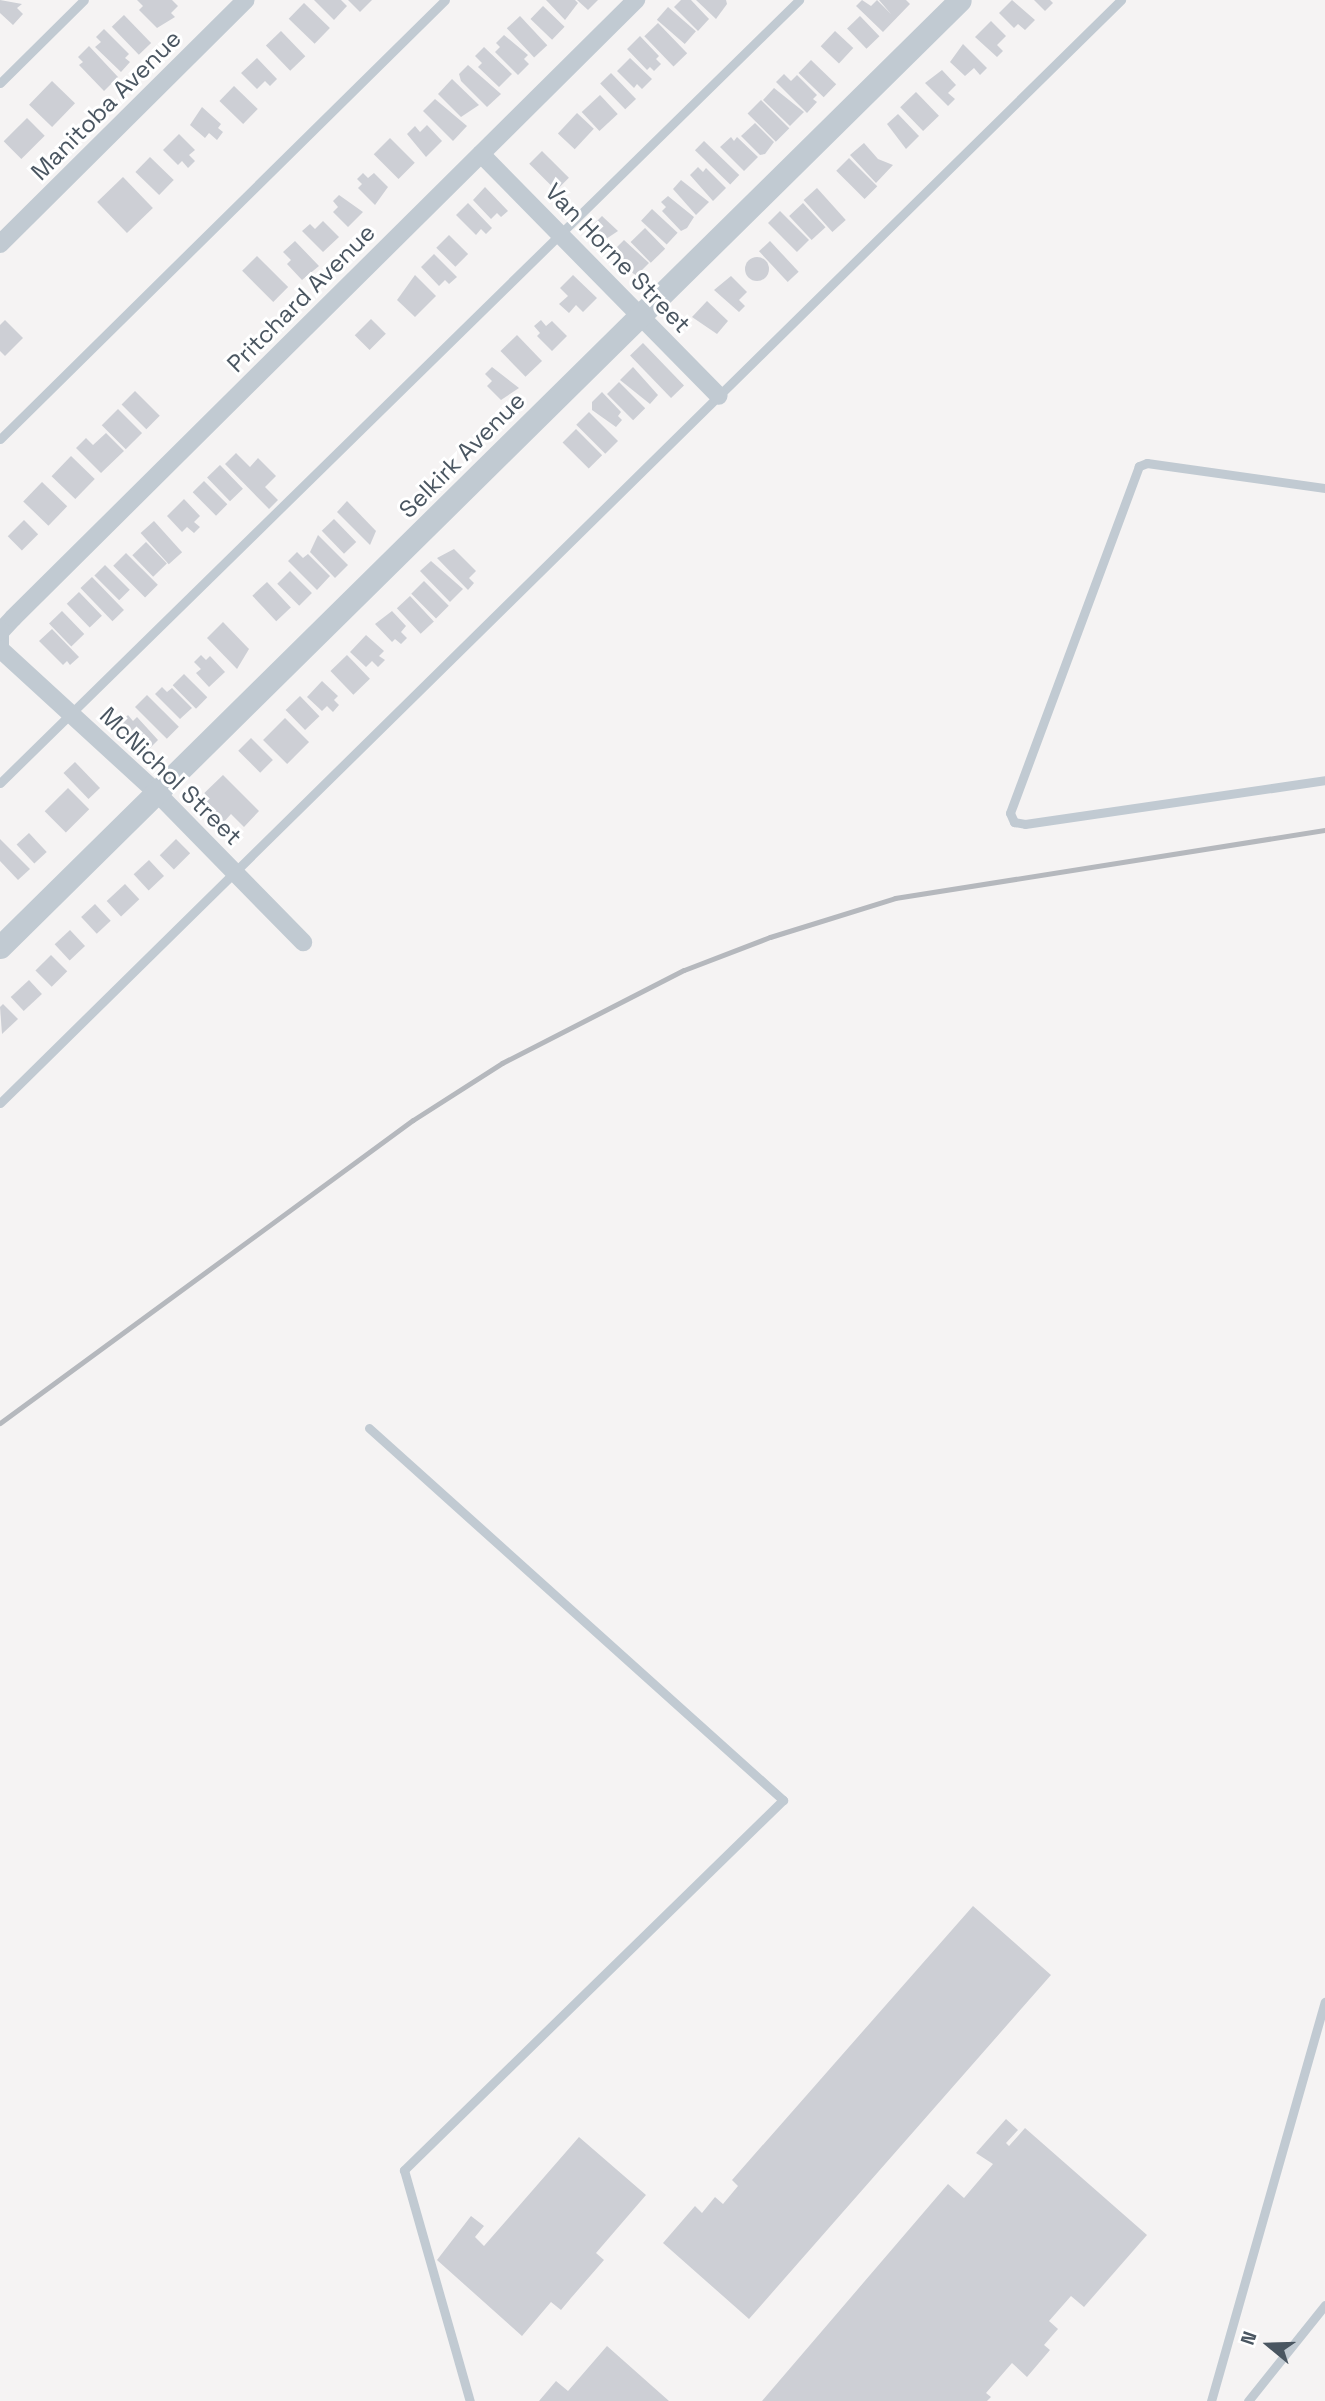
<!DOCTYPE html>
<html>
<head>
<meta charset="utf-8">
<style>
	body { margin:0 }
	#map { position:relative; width:1325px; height:2401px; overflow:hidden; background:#f5f3f3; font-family:"Space Grotesk",sans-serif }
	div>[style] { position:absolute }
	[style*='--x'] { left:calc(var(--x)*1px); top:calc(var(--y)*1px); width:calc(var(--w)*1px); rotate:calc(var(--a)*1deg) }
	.building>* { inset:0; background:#cdcfd5; transform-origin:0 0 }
	.round { border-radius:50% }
	.service>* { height:9px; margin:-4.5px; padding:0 4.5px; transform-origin:4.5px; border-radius:4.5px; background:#c1cad2 }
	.minor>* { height:18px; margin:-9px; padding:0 9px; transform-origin:9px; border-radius:9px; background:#c1cad2 }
	.tertiary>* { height:23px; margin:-11.5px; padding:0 11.5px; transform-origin:11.5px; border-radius:11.5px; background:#c1cad2 }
	.rail>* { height:5px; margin:-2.5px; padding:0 2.5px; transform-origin:2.5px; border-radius:2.5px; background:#b5b8bd }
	span { translate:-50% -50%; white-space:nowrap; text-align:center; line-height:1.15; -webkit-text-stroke:6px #fff; paint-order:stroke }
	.street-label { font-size:24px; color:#4a5661 }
	.north { position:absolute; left:1234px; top:2310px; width:70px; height:70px; -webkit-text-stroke:5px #fff; paint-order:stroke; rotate:289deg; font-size:19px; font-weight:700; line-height:28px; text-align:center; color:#4a5661 }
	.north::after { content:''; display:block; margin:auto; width:24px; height:32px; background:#4a5661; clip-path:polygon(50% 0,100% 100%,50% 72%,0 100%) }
</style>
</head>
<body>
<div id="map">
	<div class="building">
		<i style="clip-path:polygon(0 0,22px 4px,17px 8px,23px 14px,13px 25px,0 13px)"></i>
		<i style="clip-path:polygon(137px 0,172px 0,178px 6px,171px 13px,175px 17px,157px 28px,139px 10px,143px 6px)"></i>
		<i style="clip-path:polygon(314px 0,341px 0,347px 6px,334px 20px)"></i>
		<i style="clip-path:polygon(348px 0,372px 0,360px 12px)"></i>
		<i style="clip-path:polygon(546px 0,575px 0,578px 3px,565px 20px)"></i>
		<i style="clip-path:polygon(577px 0,598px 0,588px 10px)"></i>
		<i style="clip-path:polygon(681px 0,691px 0,709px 19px,698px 31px,674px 7px)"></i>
		<i style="clip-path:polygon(696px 0,726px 0,727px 4px,716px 19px)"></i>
		<i style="clip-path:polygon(862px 0,871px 6px,877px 0,891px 14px,879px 0,906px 0,910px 4px,883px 32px,856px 6px)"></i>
		<i style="clip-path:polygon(1012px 0,1035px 20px,1025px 30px,1018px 24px,1014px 28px,999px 13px)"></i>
		<i style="clip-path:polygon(1034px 0,1050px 0,1053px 3px,1045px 11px)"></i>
		<i style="left:304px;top:3px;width:36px;height:22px;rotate:44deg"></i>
		<i style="left:543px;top:6px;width:30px;height:18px;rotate:44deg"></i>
		<i style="left:668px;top:7px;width:37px;height:17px;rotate:41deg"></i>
		<i style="left:124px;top:15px;width:39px;height:17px;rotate:46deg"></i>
		<i style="left:520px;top:16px;width:40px;height:18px;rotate:47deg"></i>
		<i style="left:860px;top:16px;width:28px;height:18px;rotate:46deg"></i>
		<i style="clip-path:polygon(991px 21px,1006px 36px,997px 45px,1003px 51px,997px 57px,975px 37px)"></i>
		<i style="left:658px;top:23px;width:42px;height:19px;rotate:46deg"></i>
		<i style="clip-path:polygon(104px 29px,129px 54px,125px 58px,130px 62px,121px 72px,95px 47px,101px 42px,96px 37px)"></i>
		<i style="left:281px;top:31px;width:35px;height:21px;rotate:46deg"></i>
		<i style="left:835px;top:31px;width:25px;height:21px;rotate:43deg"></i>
		<i style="clip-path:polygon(504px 35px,528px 55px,524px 59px,529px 64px,518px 75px,495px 52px,500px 47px,496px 43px)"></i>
		<i style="clip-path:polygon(640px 36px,659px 56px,656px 59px,661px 64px,654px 71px,650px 67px,647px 70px,627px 49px)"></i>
		<i style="clip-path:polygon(963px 44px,987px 68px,980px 75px,974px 68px,965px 76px,950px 62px)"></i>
		<i style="clip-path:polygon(89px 46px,118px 77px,104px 91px,79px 65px,83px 62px,78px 57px)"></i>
		<i style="clip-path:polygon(484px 47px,512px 74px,499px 87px,478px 67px,482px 63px,475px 56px)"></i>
		<i style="clip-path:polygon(257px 58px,277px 79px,270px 86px,265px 81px,257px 89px,241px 73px)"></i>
		<i style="clip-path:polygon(630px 58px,652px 79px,642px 89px,637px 84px,634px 88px,617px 71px)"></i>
		<i style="left:811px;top:60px;width:35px;height:18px;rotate:44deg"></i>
		<i style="clip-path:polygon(468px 65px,501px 94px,487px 107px,461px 81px,459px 74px)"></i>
		<i style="clip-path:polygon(942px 70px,956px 85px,948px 93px,955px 99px,948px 106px,925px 83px)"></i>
		<i style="left:611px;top:73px;width:36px;height:15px;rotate:46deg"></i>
		<i style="clip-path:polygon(784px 74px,791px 81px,797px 75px,817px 95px,813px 99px,817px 102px,807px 113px,776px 82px)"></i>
		<i style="clip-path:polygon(452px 79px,479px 105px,461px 117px,438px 94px)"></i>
		<i style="left:52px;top:81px;width:32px;height:33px;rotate:44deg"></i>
		<i style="left:234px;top:86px;width:33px;height:21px;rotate:44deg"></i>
		<i style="clip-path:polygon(774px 88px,804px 112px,790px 126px,763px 100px)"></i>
		<i style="left:916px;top:92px;width:33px;height:22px;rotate:46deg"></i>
		<i style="left:600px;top:95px;width:26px;height:25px;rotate:47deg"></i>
		<i style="clip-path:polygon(435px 99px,467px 126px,453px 141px,423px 111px)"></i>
		<i style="left:761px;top:100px;width:40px;height:19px;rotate:45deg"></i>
		<i style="clip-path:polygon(202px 107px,221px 124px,218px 128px,223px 132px,217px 140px,209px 133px,205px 138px,190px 125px)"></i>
		<i style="left:577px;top:113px;width:23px;height:28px;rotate:43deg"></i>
		<i style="clip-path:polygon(898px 114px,919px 136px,906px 149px,887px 124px)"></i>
		<i style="left:27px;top:118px;width:25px;height:33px;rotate:45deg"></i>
		<i style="clip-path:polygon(755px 123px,774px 142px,765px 154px,760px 155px,741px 136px)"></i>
		<i style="clip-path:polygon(427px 125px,442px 141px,426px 157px,407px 134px,415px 126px,420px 132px)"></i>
		<i style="clip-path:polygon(179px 134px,195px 150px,189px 155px,195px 161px,188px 168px,182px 161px,178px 165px,163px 150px)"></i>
		<i style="clip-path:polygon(731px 137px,734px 141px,737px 137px,758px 157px,744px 171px,720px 147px)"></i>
		<i style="left:390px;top:138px;width:35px;height:23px;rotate:45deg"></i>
		<i style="left:704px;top:141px;width:49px;height:13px;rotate:44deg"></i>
		<i style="clip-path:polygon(864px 143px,878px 159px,893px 165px,876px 183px,850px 155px)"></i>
		<i style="left:542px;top:151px;width:38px;height:18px;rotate:45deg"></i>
		<i style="left:150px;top:157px;width:33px;height:21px;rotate:44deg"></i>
		<i style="left:849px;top:158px;width:40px;height:18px;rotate:45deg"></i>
		<i style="clip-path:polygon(698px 167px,703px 172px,706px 168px,726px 188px,713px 201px,690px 175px)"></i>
		<i style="clip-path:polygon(363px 173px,368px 178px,374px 173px,388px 187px,375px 205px,358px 188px,362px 184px,357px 179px)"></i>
		<i style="left:123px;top:177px;width:43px;height:36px;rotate:46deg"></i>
		<i style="clip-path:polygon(681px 180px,709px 202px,696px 215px,673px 189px)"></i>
		<i style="clip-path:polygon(485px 187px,508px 211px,501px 217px,497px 213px,491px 219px,473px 200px)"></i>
		<i style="left:817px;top:188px;width:43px;height:18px;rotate:48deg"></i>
		<i style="clip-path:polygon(339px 195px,363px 212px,348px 227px,333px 212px,338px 207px,333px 201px)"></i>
		<i style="clip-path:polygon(668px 196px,694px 217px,687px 228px,681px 231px,662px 211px,666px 207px,661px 202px)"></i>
		<i style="clip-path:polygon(468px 203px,492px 228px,486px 234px,481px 229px,476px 235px,456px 215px)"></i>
		<i style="left:803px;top:203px;width:33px;height:19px;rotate:47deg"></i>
		<i style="left:652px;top:209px;width:35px;height:16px;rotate:43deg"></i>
		<i style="left:780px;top:211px;width:41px;height:17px;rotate:45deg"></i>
		<i style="clip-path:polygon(602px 216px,618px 231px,603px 241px,590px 228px)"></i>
		<i style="clip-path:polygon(323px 221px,339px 237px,323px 252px,302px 231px,310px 224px,315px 229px)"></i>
		<i style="left:645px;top:228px;width:29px;height:20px;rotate:46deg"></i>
		<i style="left:449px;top:235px;width:27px;height:18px;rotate:45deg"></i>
		<i style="clip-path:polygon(624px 240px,649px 263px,636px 276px,616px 257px,621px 252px,617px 247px)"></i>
		<i style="clip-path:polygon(295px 241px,319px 266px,302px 280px,287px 264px,291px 260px,283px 252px)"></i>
		<i style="left:770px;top:241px;width:42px;height:15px;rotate:47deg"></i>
		<i style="clip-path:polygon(434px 254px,457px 277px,449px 284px,445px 280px,439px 286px,421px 267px)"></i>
		<i style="left:257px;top:256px;width:44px;height:21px;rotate:45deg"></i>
		<i class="round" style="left:745px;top:257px;width:24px;height:24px"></i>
		<i style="clip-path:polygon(415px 275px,436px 296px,415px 317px,397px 300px)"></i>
		<i style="clip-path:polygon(573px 275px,597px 298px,583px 312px,576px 305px,569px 313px,559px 304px,568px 296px,560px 288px)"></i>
		<i style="clip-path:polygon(731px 276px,747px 292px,739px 300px,745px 306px,739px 312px,714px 290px)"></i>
		<i style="clip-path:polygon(707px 301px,728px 321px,717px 334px,692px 317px)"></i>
		<i style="left:371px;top:319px;width:21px;height:23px;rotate:45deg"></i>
		<i style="clip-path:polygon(5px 320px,23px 338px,5px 356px,0 351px,0 325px)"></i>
		<i style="clip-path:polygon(541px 320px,546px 326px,552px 321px,567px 336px,552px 351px,537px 336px,540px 333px,534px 326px)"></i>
		<i style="left:517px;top:335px;width:36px;height:23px;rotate:46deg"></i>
		<i style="left:643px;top:343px;width:59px;height:18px;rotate:46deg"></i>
		<i style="clip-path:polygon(492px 367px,519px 388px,501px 400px,487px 386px,492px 381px,485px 374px)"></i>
		<i style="clip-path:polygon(633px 367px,658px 395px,650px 404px,620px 380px)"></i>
		<i style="left:619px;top:382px;width:37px;height:17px;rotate:45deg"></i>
		<i style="left:135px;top:391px;width:35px;height:19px;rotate:45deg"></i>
		<i style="clip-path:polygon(602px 392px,621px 412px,618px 416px,622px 420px,616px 427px,592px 410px,592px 402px)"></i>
		<i style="left:118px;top:409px;width:34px;height:23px;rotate:45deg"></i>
		<i style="left:589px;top:412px;width:41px;height:18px;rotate:45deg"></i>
		<i style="left:576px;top:429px;width:37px;height:19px;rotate:45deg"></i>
		<i style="clip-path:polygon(106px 433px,124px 451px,101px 473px,76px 448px,86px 438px,93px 445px)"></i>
		<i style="clip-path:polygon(236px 453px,250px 467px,258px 458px,276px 476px,265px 487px,278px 500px,269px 509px,225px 464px)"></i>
		<i style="left:71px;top:456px;width:33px;height:28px;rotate:44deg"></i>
		<i style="left:220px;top:465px;width:33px;height:18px;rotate:46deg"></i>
		<i style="left:204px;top:481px;width:33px;height:16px;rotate:45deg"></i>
		<i style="left:42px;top:482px;width:35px;height:27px;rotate:44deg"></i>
		<i style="clip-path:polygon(184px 499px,200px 516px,194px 522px,200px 527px,194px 533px,187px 527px,182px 532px,167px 516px)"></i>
		<i style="clip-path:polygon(347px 501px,376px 531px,370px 545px,337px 512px)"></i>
		<i style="left:334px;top:519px;width:32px;height:17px;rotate:46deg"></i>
		<i style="left:24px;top:520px;width:20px;height:23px;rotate:45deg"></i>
		<i style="left:154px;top:521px;width:42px;height:18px;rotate:48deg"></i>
		<i style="clip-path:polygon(318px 535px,348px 565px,335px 578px,310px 552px)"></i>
		<i style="left:146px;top:542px;width:30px;height:19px;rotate:46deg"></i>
		<i style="clip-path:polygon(454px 549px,476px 571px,469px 578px,474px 583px,468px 590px,437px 558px)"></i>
		<i style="clip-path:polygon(297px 552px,303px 558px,308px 554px,330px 576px,317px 590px,288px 561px)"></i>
		<i style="left:126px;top:553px;width:45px;height:18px;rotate:45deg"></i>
		<i style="clip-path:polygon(431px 561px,463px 589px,450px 602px,420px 571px)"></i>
		<i style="left:105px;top:565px;width:35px;height:15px;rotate:45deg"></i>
		<i style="left:290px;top:571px;width:31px;height:18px;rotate:45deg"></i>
		<i style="left:92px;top:577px;width:46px;height:16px;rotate:46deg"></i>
		<i style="left:424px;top:581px;width:35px;height:18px;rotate:45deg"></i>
		<i style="left:267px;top:582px;width:35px;height:20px;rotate:47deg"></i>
		<i style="left:79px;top:592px;width:33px;height:17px;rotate:46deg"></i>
		<i style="left:410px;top:596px;width:35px;height:18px;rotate:47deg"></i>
		<i style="left:62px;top:611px;width:32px;height:18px;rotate:46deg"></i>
		<i style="clip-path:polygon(392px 611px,406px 626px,401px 632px,407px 638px,401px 644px,395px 639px,392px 642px,375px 624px)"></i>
		<i style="clip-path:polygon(223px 622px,249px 649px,237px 669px,207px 638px)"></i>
		<i style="clip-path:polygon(52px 629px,79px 657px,70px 665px,67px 661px,63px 665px,39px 641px)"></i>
		<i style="clip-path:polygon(366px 635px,384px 651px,379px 656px,385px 660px,378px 667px,372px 661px,366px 667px,350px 652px)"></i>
		<i style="clip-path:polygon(201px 655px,206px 660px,210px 656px,225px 672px,209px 687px,196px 673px,201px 669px,194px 662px)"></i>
		<i style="left:347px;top:655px;width:33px;height:23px;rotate:46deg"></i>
		<i style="left:184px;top:674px;width:33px;height:16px;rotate:45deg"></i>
		<i style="clip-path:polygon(322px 681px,338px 696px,334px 700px,339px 705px,333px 712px,327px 706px,322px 711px,307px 697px)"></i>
		<i style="clip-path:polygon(162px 687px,167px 692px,172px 688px,192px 708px,180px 719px,155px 694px)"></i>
		<i style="left:147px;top:695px;width:45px;height:17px;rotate:45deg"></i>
		<i style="left:300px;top:696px;width:28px;height:20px;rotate:46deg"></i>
		<i style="clip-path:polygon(128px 715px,133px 721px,137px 717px,158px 740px,147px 751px,120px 723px)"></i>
		<i style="left:285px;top:718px;width:34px;height:31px;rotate:45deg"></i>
		<i style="left:251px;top:738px;width:31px;height:18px;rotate:45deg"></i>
		<i style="left:75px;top:762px;width:36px;height:16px;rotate:46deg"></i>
		<i style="clip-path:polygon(223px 775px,259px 811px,244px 827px,231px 814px,222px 824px,197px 800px)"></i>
		<i style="left:68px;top:788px;width:30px;height:33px;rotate:45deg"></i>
		<i style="left:29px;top:833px;width:26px;height:17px;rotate:47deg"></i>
		<i style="clip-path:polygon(0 839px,30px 869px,18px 880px,0 861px)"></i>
		<i style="left:176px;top:839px;width:20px;height:23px;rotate:45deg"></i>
		<i style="left:149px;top:860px;width:22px;height:21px;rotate:47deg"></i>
		<i style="left:125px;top:884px;width:21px;height:25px;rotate:47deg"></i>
		<i style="left:95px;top:904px;width:23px;height:19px;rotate:47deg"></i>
		<i style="left:70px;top:930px;width:22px;height:21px;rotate:47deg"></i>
		<i style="left:51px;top:955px;width:23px;height:22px;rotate:45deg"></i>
		<i style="left:29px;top:980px;width:19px;height:25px;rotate:47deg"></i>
		<i style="clip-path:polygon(3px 1004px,18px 1019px,2px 1034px,0 1007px)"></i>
		<i style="clip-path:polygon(973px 1906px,1051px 1975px,749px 2319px,663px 2243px,695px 2206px,702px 2213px,715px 2197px,723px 2204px,738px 2186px,732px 2180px)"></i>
		<i style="clip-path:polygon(1006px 2119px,1018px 2130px,1006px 2143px,1009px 2146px,1025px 2128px,1147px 2235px,1084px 2307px,1071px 2296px,1049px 2321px,1058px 2329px,1044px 2345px,1050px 2350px,1027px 2377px,1012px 2363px,986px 2393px,991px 2397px,987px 2401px,762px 2401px,948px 2184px,964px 2198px,993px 2164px,976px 2153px)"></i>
		<i style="clip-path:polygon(579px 2137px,646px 2195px,596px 2253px,604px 2260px,571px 2298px,561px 2310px,551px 2302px,522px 2336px,437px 2260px,471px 2216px,484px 2226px,475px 2237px,484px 2246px)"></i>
		<i style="clip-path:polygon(607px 2346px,669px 2401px,539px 2401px,556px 2381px,568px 2391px)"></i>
	</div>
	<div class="service">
		<i style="--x:0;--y:83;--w:118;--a:-44.7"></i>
		<i style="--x:0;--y:439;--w:625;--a:-44.61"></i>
		<i style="--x:1325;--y:488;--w:180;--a:-172"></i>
		<i style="--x:1147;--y:463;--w:9;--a:159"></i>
		<i style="--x:1139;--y:466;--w:370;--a:110.4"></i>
		<i style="--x:1010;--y:813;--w:10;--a:66"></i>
		<i style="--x:1014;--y:822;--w:11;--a:10"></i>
		<i style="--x:1025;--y:824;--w:303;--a:-8.3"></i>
		<i style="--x:0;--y:783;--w:1119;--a:-44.42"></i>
		<i style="--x:0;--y:1103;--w:1573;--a:-44.54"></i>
		<i style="--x:369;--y:1428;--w:557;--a:41.94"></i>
		<i style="--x:783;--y:1800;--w:530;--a:135.69"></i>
		<i style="--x:404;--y:2170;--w:240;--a:74.1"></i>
		<i style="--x:1211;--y:2401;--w:415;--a:-74.1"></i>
		<i style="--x:1248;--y:2401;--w:123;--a:-51.3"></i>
	</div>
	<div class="minor">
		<i style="--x:481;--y:154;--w:339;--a:45.5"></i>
		<i style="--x:0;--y:244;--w:346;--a:-44.8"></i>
		<i style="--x:0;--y:645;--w:13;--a:-90"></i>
		<i style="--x:0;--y:632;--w:19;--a:-47"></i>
		<i style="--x:13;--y:618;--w:878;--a:-44.77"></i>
		<i style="--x:0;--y:649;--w:213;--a:42.5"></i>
		<i style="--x:157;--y:793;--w:209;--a:45.6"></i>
	</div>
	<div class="tertiary">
		<i style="--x:0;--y:947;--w:1348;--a:-44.61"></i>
	</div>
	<div class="rail">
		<i style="--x:0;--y:1423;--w:512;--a:-36.27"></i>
		<i style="--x:413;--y:1120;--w:106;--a:-32.6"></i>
		<i style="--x:502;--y:1063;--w:204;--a:-27.1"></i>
		<i style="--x:684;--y:970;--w:92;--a:-21"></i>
		<i style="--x:770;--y:937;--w:131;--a:-17.3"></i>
		<i style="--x:895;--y:898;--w:435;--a:-9"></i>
	</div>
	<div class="street-label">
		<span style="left:106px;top:105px;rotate:-45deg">Manitoba Avenue</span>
		<span style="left:618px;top:258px;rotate:46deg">Van Horne Street</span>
		<span style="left:301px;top:298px;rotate:-45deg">Pritchard Avenue</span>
		<span style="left:462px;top:455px;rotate:-45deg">Selkirk Avenue</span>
		<span style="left:171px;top:776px;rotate:44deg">McNichol Street</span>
	</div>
	<div class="north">N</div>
</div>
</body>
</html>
